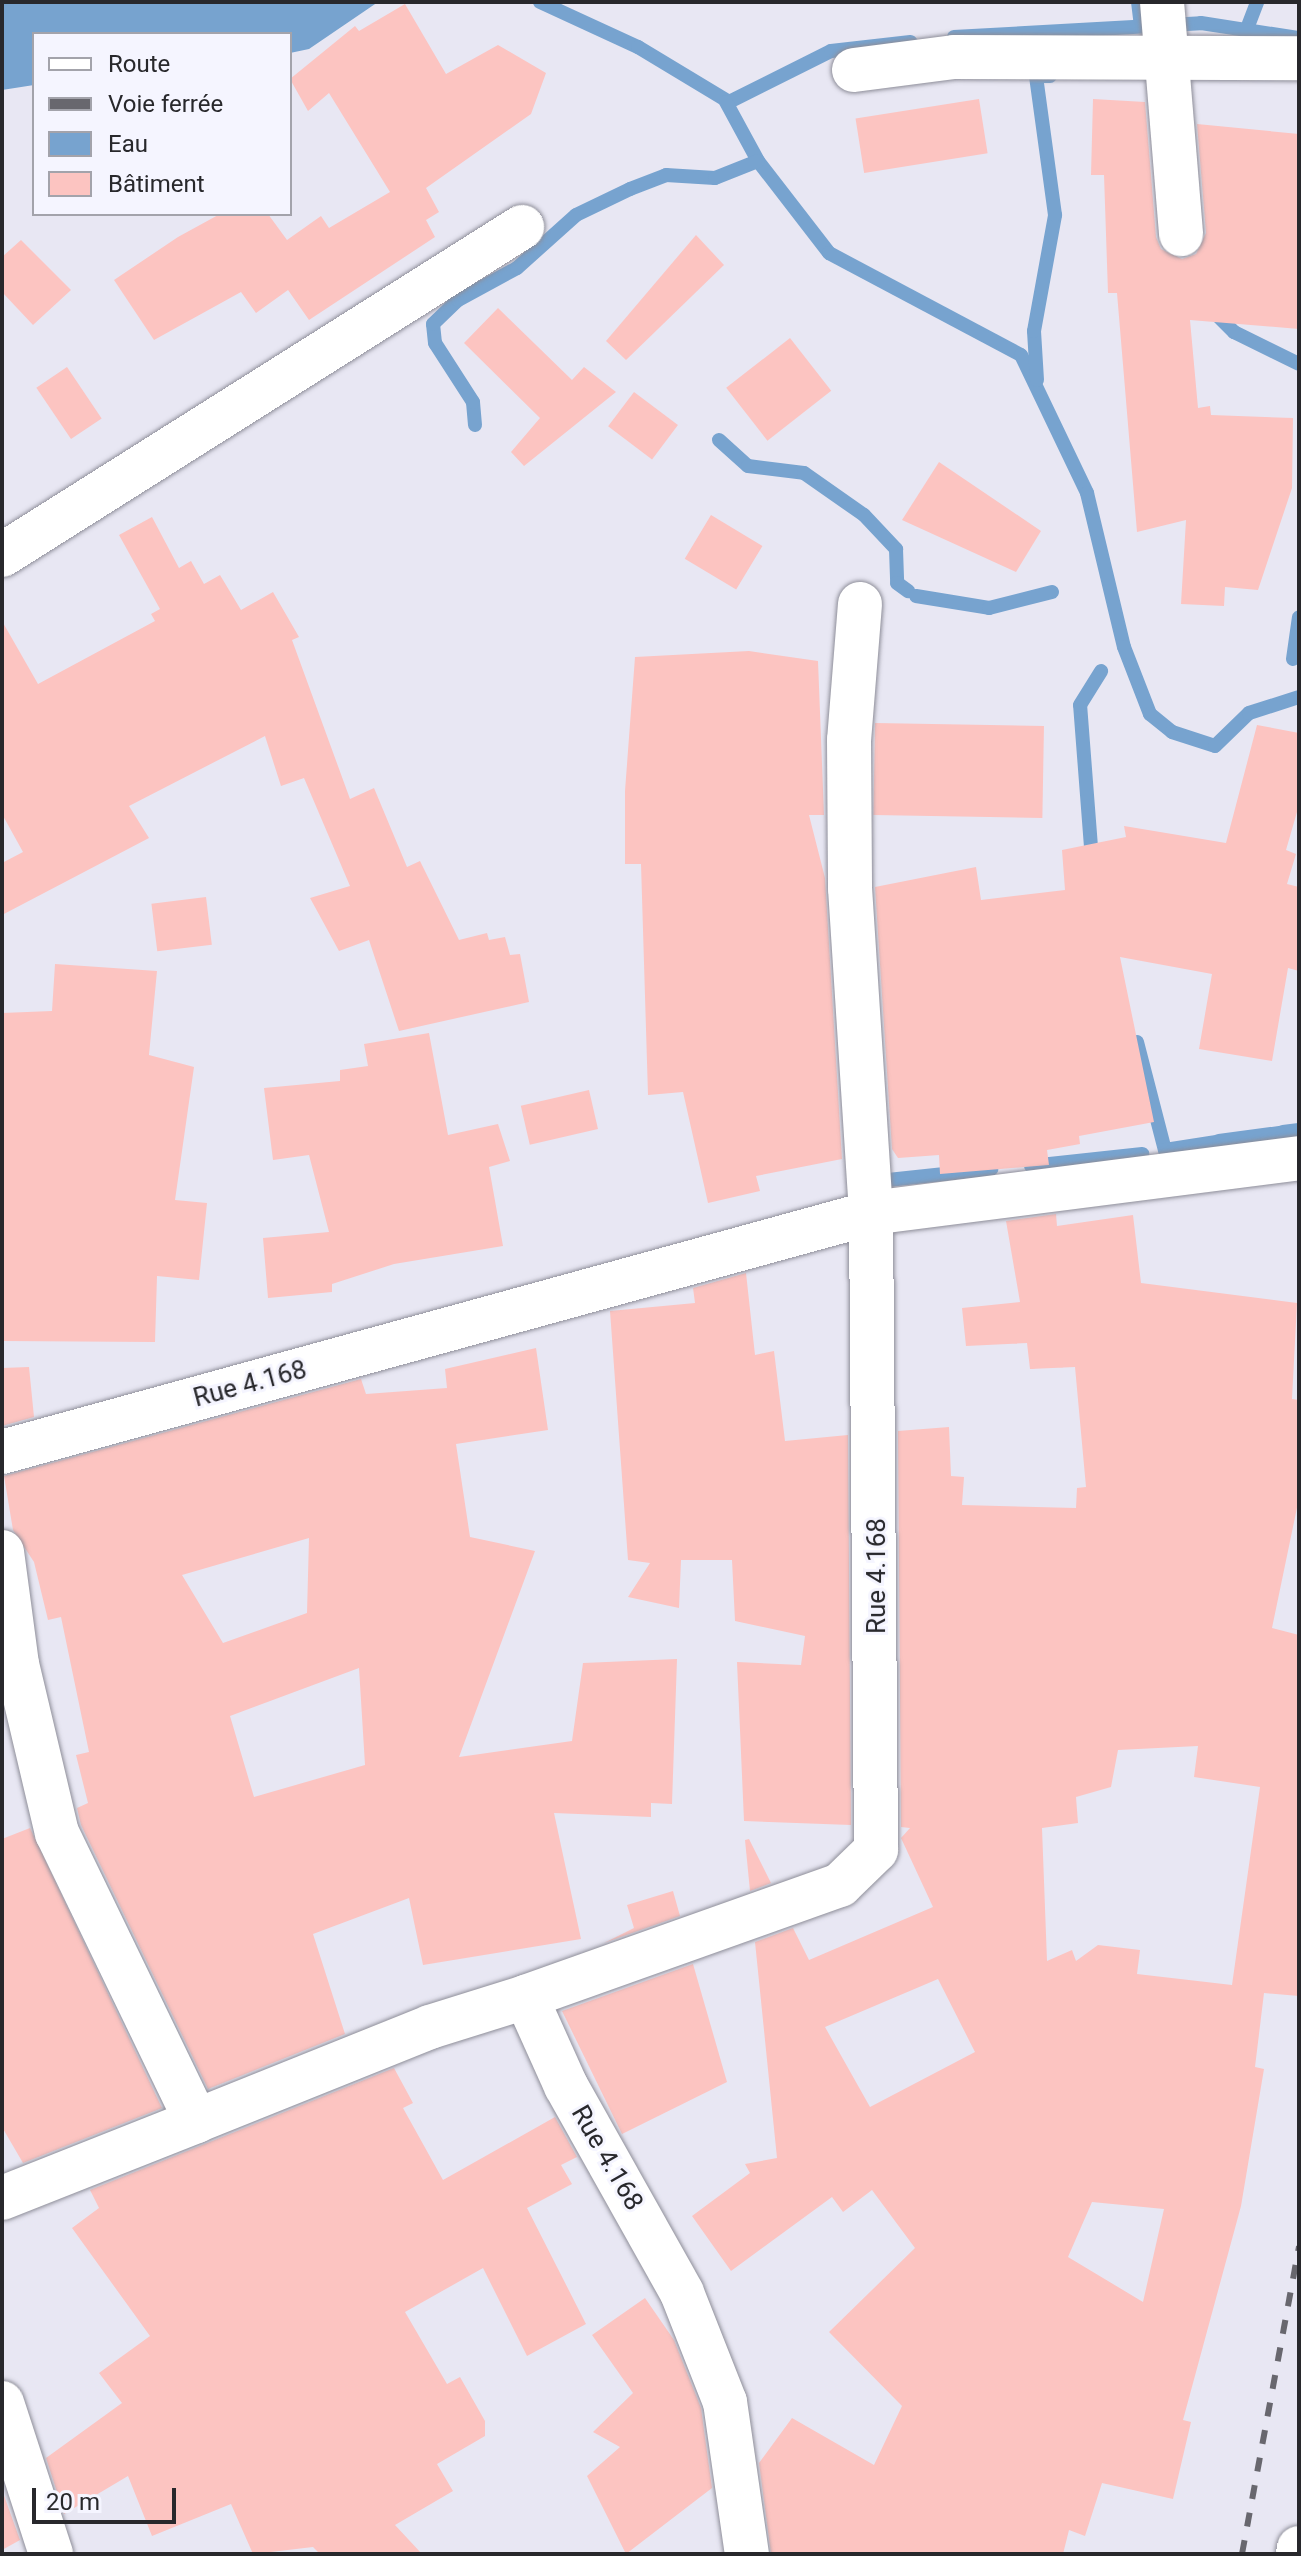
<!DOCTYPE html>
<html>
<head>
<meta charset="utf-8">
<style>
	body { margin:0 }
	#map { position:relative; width:1301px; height:2556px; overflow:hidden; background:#e8e7f3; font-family:Roboto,sans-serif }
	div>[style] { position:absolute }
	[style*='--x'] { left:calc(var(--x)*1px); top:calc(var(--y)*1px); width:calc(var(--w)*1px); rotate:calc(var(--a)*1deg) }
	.water>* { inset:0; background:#77a3cf }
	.stream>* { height:14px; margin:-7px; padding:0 7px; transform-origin:7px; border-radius:7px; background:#77a3cf }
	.building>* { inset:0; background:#fcc4c1; transform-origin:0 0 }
	.roads { filter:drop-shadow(0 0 2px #8e8e99) drop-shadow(0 0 2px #8e8e99) }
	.street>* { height:44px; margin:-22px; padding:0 22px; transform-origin:22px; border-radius:22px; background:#fff }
	.rail>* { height:6px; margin-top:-3px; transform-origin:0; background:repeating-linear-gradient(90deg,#68676e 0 14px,transparent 0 28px) }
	span { translate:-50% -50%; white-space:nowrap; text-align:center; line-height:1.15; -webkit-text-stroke:6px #f5f5ff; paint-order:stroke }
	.street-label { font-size:26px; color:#28282c }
	.frame { position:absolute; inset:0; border:4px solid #28282c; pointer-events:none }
	.legend { position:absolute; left:32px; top:32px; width:260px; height:184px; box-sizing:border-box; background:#f5f5ff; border:2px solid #a3a3ab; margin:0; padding:10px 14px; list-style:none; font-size:24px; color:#28282c }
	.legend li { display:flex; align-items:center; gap:16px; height:40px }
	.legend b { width:40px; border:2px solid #a3a3ab }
	.scale { position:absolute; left:32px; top:2488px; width:144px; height:36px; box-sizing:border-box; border:4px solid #28282c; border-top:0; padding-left:10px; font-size:24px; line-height:28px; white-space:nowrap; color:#28282c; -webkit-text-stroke:6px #f5f5ff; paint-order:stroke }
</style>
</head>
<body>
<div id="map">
	<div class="water">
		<i style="clip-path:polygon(2px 2px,378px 2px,309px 49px,290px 53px,290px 34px,34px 34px,34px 85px,2px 90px)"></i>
	</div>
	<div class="stream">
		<i style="--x:540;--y:2;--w:108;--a:24.7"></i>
		<i style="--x:638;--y:47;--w:106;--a:31.1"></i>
		<i style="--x:729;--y:102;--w:114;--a:-26.6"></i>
		<i style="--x:831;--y:51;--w:80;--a:-6.5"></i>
		<i style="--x:1138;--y:2;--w:24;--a:83"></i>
		<i style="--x:1248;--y:26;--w:26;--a:-69"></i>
		<i style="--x:954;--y:37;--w:247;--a:-3.2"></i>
		<i style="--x:1201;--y:23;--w:98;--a:8.8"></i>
		<i style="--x:726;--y:102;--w:67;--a:61.5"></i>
		<i style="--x:758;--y:161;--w:116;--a:52.3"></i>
		<i style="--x:829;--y:253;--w:217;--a:28"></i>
		<i style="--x:1021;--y:355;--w:153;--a:64.4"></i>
		<i style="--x:1087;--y:493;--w:158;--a:76.5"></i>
		<i style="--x:1124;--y:647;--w:72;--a:68.8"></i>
		<i style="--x:1150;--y:714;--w:28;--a:39"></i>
		<i style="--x:1172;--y:732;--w:45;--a:18"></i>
		<i style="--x:1215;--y:746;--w:47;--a:-44.1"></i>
		<i style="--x:1249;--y:713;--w:52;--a:-17.7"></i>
		<i style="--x:1213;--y:311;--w:30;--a:45"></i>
		<i style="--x:1234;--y:332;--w:72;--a:26.2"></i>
		<i style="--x:1037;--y:380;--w:49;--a:-93.5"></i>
		<i style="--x:1034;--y:331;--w:118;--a:-79.7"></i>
		<i style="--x:1055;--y:215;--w:140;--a:-97.8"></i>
		<i style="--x:1036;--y:76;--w:14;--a:0"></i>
		<i style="--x:475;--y:425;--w:23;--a:-95"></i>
		<i style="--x:473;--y:402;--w:70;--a:-122.8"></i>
		<i style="--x:435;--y:343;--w:19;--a:-96"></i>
		<i style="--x:433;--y:324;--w:35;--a:-44"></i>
		<i style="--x:458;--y:300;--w:67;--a:-28.5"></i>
		<i style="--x:517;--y:268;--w:79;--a:-41.9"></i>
		<i style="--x:576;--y:215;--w:60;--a:-25.7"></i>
		<i style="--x:630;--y:189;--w:39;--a:-21"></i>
		<i style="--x:666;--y:175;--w:49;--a:3.5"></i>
		<i style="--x:715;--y:178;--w:46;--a:-21.6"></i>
		<i style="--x:719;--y:440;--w:39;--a:42"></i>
		<i style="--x:748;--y:466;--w:56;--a:7.1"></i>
		<i style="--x:804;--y:473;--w:73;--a:35"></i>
		<i style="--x:864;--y:515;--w:47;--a:46.7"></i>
		<i style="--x:896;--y:549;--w:34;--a:88"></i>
		<i style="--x:897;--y:583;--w:14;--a:36"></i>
		<i style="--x:916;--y:596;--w:74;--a:9.3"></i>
		<i style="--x:989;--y:608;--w:65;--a:-14.3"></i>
		<i style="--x:1293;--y:659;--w:42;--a:-81.9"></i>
		<i style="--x:1092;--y:860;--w:155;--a:-94.4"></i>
		<i style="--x:1080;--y:705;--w:40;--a:-58"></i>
		<i style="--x:1137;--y:1042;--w:112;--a:75.5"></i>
		<i style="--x:1165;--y:1150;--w:52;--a:-8.9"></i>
		<i style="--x:1283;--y:1132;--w:16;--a:-7"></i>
		<i style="--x:1219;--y:1141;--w:61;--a:-7.6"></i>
		<i style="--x:1031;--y:1166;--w:112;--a:-6.2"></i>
		<i style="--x:888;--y:1180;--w:104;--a:-6.1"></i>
	</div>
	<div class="building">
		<i style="clip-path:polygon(405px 4px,446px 74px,498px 45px,546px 73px,531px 114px,426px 188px,439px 212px,426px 220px,435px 237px,309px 320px,288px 290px,256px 313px,241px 292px,154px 340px,114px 280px,178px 237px,220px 214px,268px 214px,287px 240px,321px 216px,329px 228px,390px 192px,329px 93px,308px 111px,290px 79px,355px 26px,359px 31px)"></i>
		<i style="left:979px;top:99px;width:55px;height:125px;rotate:81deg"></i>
		<i style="clip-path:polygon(1093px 99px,1145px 102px,1156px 237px,1161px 249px,1182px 259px,1196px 254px,1206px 233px,1197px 124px,1299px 134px,1299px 329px,1190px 320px,1198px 408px,1210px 406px,1211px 415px,1293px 418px,1292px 488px,1258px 590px,1225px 587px,1224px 606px,1181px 604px,1186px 520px,1137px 532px,1117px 293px,1108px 293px,1104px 175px,1091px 175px)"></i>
		<i style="clip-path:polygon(696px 235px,724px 265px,626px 360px,606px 341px)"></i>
		<i style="clip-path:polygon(21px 240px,71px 290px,33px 325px,2px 292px,2px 257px)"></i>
		<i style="clip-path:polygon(498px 308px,572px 380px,584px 367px,616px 392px,524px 466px,511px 452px,540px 418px,464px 343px)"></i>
		<i style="left:790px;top:338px;width:67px;height:81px;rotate:52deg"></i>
		<i style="left:67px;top:367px;width:62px;height:37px;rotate:56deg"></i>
		<i style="left:634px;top:392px;width:55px;height:43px;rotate:37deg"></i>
		<i style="clip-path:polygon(939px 462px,1041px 531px,1016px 572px,902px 520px)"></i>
		<i style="left:711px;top:515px;width:60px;height:51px;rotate:31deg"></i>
		<i style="clip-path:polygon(152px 517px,179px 568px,191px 561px,204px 584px,220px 575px,241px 610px,273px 592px,299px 637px,292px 640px,350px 799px,374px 788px,407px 867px,420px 861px,459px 940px,487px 933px,489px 940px,505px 937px,510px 955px,520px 954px,529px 1002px,399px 1031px,369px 940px,339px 951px,310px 898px,350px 886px,304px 778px,281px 786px,265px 736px,129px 806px,149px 838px,2px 915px,2px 863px,23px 852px,2px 814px,2px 621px,38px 684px,155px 621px,151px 614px,160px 609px,119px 535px)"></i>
		<i style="clip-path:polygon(749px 651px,818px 661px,824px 815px,809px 815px,825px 878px,842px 1159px,756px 1176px,760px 1191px,708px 1203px,683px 1092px,648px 1095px,641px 864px,625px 864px,625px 791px,635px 657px)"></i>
		<i style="left:875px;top:723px;width:169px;height:92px;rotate:1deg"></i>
		<i style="clip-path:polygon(1257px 725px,1299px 733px,1299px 805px,1286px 850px,1296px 854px,1287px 884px,1299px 887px,1299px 971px,1288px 968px,1272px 1061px,1199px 1049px,1212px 974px,1120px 957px,1154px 1122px,1079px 1136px,1080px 1144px,1047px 1150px,1049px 1165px,940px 1174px,939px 1155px,898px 1158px,892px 1149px,875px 887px,976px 867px,981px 900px,1065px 890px,1062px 850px,1126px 837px,1124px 826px,1226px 843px)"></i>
		<i style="left:206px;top:897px;width:48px;height:55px;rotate:83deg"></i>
		<i style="clip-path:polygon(55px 964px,157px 971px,149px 1055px,194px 1067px,175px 1200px,207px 1203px,199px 1280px,157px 1276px,155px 1342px,2px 1341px,2px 1013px,52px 1011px)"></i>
		<i style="clip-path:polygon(429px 1033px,448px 1135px,498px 1124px,510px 1161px,489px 1167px,503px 1246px,394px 1264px,332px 1284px,332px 1292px,268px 1298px,263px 1238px,329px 1232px,309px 1155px,273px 1160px,264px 1088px,340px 1081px,340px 1070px,368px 1066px,364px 1044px)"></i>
		<i style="left:589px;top:1090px;width:40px;height:70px;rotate:77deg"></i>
		<i style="clip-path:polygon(evenodd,1056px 1214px,1057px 1226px,1133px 1215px,1141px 1283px,1297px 1303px,1292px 1399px,1299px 1400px,1299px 1498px,1272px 1628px,1299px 1635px,1299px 1996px,1264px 1993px,1255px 2067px,1264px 2069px,1241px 2206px,1183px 2420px,1191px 2422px,1173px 2499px,1102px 2483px,1085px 2536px,1069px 2530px,1063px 2554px,771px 2554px,759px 2463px,792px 2418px,874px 2465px,902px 2406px,829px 2332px,915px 2248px,872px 2190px,843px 2212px,832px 2197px,731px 2271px,692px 2216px,750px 2173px,745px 2164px,777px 2158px,755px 1942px,793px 1928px,809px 1960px,933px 1907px,901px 1838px,910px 1828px,901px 1827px,898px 1431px,949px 1427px,951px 1476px,964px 1477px,962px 1505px,1076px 1508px,1077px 1488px,1086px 1487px,1075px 1367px,1030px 1369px,1027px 1343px,966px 1346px,962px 1308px,1020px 1302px,1006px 1221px,1056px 1214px,1198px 1746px,1194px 1777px,1260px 1787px,1232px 1985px,1137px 1974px,1140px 1950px,1098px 1945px,1076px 1961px,1072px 1950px,1047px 1961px,1042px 1828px,1078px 1823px,1076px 1797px,1111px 1787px,1118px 1750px,1198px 1746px,1056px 1214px,938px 1979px,975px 2052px,870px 2107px,825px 2027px,938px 1979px,1056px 1214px,1092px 2202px,1164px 2209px,1143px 2302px,1068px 2257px,1092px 2202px)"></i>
		<i style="clip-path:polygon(746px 1273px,755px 1355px,774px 1351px,785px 1441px,848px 1435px,851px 1825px,744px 1821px,737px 1662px,801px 1665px,805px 1636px,735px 1621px,732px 1560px,681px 1560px,679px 1608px,628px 1597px,650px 1563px,628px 1560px,610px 1311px,695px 1303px,693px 1288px)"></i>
		<i style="clip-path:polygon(evenodd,536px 1348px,548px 1430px,456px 1444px,470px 1537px,535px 1551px,459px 1757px,572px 1741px,583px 1663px,677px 1659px,672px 1804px,651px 1803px,651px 1817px,554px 1813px,581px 1939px,423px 1965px,409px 1898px,313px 1934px,345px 2034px,208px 2089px,81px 1825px,77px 1808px,88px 1803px,76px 1755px,89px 1752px,61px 1617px,48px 1620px,34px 1562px,13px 1530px,4px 1476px,361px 1379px,366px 1394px,447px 1388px,445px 1369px,536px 1348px,309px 1538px,307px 1613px,223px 1643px,182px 1575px,309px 1538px,536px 1348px,359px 1668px,365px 1765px,254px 1797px,230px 1716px,359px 1668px)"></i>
		<i style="clip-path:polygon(29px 1367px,34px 1417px,2px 1426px,2px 1368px)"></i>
		<i style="clip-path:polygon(30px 1828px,162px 2108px,23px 2163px,2px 2127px,2px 1839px)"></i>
		<i style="clip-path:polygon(749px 1839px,771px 1883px,750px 1891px,745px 1840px)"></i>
		<i style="clip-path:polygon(673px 1891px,680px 1916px,604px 1943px,634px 1928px,627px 1905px)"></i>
		<i style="clip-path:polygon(693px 1964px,727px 2082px,622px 2134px,562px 2011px)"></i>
		<i style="clip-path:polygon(394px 2068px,413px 2103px,403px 2108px,443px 2180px,555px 2117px,577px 2157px,561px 2165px,572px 2184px,527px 2208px,586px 2324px,527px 2356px,483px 2268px,405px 2312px,447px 2384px,460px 2377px,485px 2421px,485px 2436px,437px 2464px,453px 2491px,395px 2525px,422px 2554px,320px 2554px,313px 2547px,253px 2554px,231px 2504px,152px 2536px,128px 2476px,64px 2514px,46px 2458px,122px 2403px,99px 2373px,150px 2336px,72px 2228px,99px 2208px,90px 2190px)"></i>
		<i style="clip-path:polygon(645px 2298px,674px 2340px,701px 2408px,712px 2488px,626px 2554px,587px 2476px,620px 2447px,593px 2432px,633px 2393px,592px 2335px)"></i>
		<i style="clip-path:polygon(2px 2490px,20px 2540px,2px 2550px)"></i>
	</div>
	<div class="roads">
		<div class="street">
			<i style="--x:1162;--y:2;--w:233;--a:85.3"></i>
			<i style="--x:854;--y:70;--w:101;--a:-7.4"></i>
			<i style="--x:954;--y:57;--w:345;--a:0.2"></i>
			<i style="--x:2;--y:555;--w:615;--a:-32.24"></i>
			<i style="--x:860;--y:604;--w:136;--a:94.6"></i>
			<i style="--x:849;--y:740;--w:148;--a:89.6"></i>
			<i style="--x:850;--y:888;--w:326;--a:86.3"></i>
			<i style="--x:871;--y:1213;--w:432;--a:-7.3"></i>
			<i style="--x:2;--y:1452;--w:901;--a:-15.38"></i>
			<i style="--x:871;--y:1213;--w:637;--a:89.55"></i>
			<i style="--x:876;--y:1850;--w:50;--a:135.8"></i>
			<i style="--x:840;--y:1885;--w:333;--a:160.4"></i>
			<i style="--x:526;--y:1997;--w:98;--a:65.8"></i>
			<i style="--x:566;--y:2086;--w:237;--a:60.7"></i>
			<i style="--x:682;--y:2293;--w:117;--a:68.5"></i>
			<i style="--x:725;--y:2402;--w:154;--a:81.8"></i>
			<i style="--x:2;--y:1552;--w:113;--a:82.4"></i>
			<i style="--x:17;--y:1664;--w:174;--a:76.7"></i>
			<i style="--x:57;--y:1833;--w:320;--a:64.2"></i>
			<i style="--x:196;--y:2121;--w:252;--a:-21.9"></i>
			<i style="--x:430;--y:2027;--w:101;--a:-17.4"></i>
			<i style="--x:2;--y:2198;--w:209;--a:-21.6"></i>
			<i style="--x:2;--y:2403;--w:159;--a:72"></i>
			<i style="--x:1298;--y:2554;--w:6;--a:-81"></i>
		</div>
	</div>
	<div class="rail">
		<i style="--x:1242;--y:2554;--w:313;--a:-79.5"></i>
	</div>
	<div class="street-label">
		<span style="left:250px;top:1384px;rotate:-15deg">Rue 4.168</span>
		<span style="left:877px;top:1576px;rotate:-90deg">Rue 4.168</span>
		<span style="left:607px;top:2158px;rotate:60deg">Rue 4.168</span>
	</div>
	<div class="frame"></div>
	<ul class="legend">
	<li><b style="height:10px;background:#fff"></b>Route</li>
	<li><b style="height:10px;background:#68676e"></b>Voie ferrée</li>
	<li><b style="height:22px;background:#77a3cf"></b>Eau</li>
	<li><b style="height:22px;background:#fcc4c1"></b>Bâtiment</li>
	</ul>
	<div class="scale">20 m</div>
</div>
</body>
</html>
